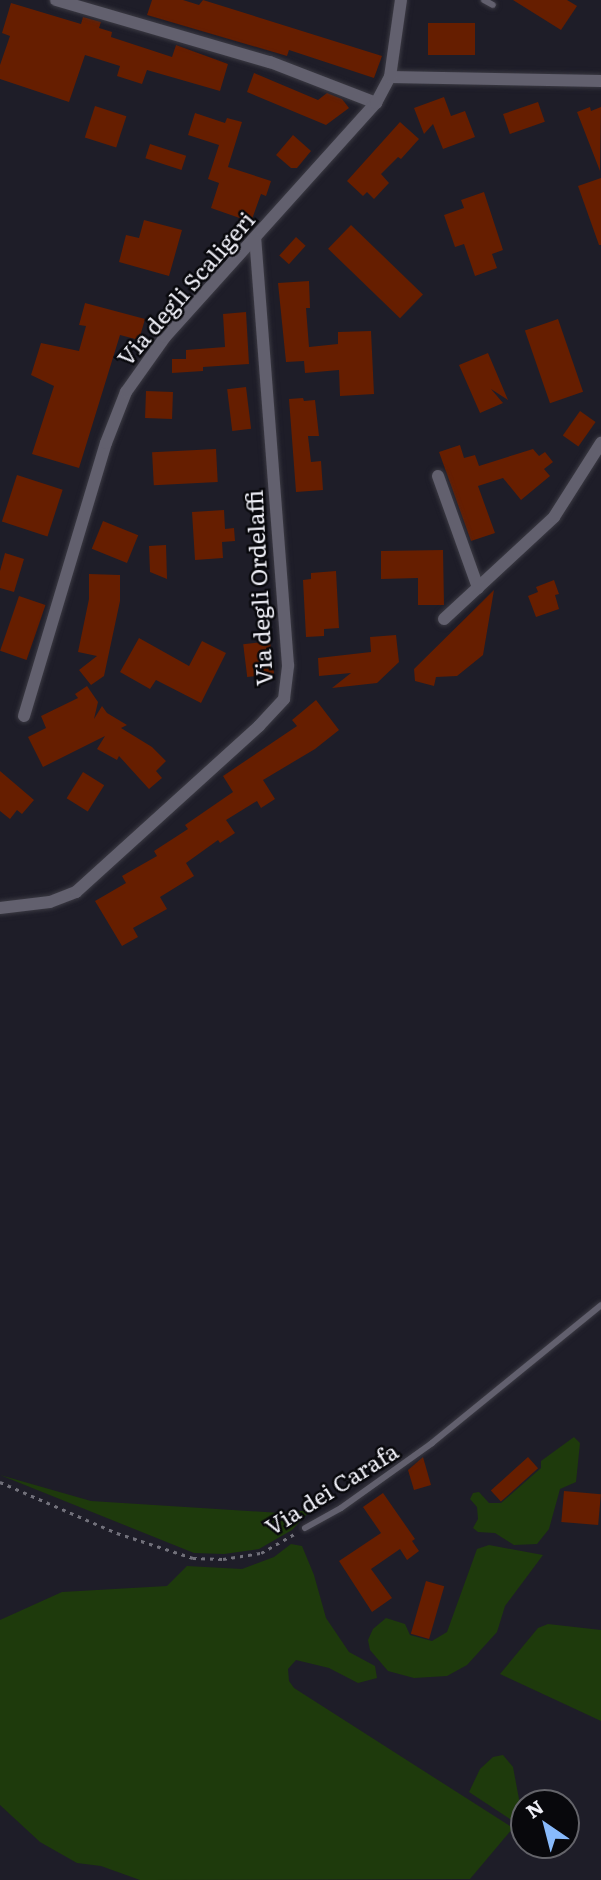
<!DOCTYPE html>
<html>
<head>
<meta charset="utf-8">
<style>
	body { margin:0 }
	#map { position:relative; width:601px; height:1880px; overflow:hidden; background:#1e1d28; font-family:Literata,serif }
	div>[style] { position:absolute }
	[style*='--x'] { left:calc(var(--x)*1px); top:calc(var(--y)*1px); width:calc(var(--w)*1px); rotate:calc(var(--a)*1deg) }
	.green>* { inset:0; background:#1e3a0c }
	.building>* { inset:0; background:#661e00; transform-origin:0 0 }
	.path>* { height:2.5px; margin-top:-1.25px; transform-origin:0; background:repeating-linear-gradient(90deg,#71707a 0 3.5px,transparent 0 8.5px) }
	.roads { filter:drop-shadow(0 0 2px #3b3a43) drop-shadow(0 0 2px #3b3a43) }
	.service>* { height:6px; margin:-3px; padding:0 3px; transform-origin:3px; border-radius:3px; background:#62606e }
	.minor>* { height:12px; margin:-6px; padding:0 6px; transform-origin:6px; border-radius:6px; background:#62606e }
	span { translate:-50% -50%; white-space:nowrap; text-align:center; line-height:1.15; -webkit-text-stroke:5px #08080c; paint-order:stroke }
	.street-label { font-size:23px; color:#efeff7 }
	.north { position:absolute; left:510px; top:1789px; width:70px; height:70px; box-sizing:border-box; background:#08080c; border:2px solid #64646a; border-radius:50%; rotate:325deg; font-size:19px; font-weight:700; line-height:28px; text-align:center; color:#efeff7 }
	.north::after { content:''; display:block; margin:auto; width:24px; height:32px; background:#88bafc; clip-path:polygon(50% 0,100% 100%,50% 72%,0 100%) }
</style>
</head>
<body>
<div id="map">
	<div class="green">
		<i style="clip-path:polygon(574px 1437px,580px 1443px,576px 1482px,560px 1489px,549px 1529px,537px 1544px,514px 1545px,495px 1533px,478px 1532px,473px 1528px,478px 1519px,477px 1507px,470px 1499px,473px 1493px,479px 1492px,489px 1503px,501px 1503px,541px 1468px,541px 1461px)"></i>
		<i style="clip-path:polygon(0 1475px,91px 1501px,280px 1513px,311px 1510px,292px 1530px,259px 1549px,224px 1554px,194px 1553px)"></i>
		<i style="clip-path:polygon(291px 1544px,302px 1546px,314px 1575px,326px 1618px,349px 1652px,375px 1666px,377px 1678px,358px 1683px,329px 1668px,296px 1660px,288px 1669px,289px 1681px,294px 1688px,513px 1828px,470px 1879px,140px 1880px,101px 1866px,77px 1863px,40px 1842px,0 1805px,0 1620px,62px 1592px,167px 1586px,187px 1566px,242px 1569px,274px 1557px)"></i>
		<i style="clip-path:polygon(489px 1545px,543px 1555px,505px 1606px,497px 1632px,467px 1665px,447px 1676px,414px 1678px,388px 1671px,370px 1650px,368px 1640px,373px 1629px,386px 1618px,405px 1624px,410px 1635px,432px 1641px,447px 1632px,477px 1549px)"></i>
		<i style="clip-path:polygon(548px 1624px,601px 1630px,601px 1721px,500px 1674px,538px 1628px)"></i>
		<i style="clip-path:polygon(503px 1755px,513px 1767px,522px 1815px,519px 1825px,469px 1792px,480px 1769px,493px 1757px)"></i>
	</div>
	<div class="building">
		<i style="clip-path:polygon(152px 0,183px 0,199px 5px,203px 0,382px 56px,374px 78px,289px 50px,287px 56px,147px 15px)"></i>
		<i style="clip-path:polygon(513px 0,567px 0,577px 6px,561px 30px)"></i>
		<i style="clip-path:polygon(11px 3px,81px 24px,83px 17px,101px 22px,99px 28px,112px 32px,111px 37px,172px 57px,176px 45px,228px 64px,220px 91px,147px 70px,142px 84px,117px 76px,120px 66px,85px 55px,69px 102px,0 79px,0 65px,10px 36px,2px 33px)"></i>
		<i style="left:428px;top:23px;width:47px;height:32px"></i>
		<i style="clip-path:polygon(254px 73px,318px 100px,327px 93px,342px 99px,349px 108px,326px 125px,247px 92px)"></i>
		<i style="clip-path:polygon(444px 97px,451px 116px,465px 111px,475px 137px,443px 149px,433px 124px,424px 134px,414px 108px)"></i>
		<i style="left:538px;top:102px;width:21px;height:37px;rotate:71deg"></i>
		<i style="left:95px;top:106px;width:33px;height:33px;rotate:18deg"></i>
		<i style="clip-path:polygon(590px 107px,591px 111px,601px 107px,600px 171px,577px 112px)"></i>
		<i style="clip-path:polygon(195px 113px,225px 123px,227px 118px,242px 122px,228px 167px,271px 181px,266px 196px,261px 194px,251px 222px,211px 208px,219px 183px,208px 179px,219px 145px,188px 135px)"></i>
		<i style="clip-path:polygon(400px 122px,419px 139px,401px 159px,398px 157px,381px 174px,389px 183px,374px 199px,367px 192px,363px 196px,347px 181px)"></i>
		<i style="clip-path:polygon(293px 135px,311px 151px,297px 168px,291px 168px,276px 155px)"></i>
		<i style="left:150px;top:144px;width:38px;height:15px;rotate:18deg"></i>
		<i style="clip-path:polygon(601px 178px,601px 245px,599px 245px,578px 186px)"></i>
		<i style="clip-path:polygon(484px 192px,503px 250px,492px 254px,497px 268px,475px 276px,464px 244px,455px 247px,444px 215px,464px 208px,461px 200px)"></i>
		<i style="clip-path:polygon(144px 220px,182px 230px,169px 276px,119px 262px,126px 235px,139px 238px)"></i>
		<i style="left:351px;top:225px;width:100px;height:33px;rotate:44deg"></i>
		<i style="left:296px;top:237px;width:13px;height:25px;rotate:42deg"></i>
		<i style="clip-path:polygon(309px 281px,310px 308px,306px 308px,309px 347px,338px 344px,338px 332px,371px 331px,374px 394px,340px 396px,339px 370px,305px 373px,304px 361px,286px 362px,278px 283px)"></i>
		<i style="clip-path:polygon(85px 303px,145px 319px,139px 340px,120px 335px,79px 468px,32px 454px,54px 386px,31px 375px,41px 343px,79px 351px,86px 326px,79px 325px)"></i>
		<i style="clip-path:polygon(246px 312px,249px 364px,203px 367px,203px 371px,172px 373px,172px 359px,186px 359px,186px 350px,225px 347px,223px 314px)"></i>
		<i style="left:558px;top:319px;width:77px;height:35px;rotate:71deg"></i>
		<i style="clip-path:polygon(488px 353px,508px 400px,491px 389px,503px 403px,480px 413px,459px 365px)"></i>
		<i style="left:246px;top:387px;width:42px;height:19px;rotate:83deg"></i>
		<i style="left:146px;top:391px;width:27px;height:27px;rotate:2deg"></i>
		<i style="clip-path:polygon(303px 398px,304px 401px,315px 400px,319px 436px,308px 436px,311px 462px,321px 461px,323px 490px,296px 492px,289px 399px)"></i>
		<i style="left:580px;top:411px;width:19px;height:30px;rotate:35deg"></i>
		<i style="clip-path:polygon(460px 445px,464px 458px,475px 455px,479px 466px,533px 449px,539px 456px,545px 452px,553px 462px,544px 469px,550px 476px,521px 500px,503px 478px,478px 486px,495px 533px,471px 541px,439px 452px)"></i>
		<i style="left:216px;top:449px;width:33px;height:64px;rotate:87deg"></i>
		<i style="left:17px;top:475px;width:48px;height:49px;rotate:18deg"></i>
		<i style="clip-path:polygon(224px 510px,225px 529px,234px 528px,235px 541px,222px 542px,223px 558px,195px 560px,192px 512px)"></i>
		<i style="left:103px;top:521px;width:38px;height:30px;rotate:22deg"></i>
		<i style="clip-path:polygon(166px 545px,167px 579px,150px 572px,149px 546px)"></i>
		<i style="clip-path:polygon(443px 550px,444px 605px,418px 605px,418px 578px,381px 579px,381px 551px)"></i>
		<i style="clip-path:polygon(5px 553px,24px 559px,14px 592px,0 588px,0 571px)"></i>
		<i style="clip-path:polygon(336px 571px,339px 628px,324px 629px,324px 636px,306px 637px,303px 580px,311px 579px,311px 573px)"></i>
		<i style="clip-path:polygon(89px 574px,120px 575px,120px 601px,104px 676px,91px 685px,79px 670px,97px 656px,78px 652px,89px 599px)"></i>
		<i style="clip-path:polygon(554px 580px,559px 594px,555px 595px,559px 609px,536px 617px,528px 596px,538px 592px,536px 587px)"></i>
		<i style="clip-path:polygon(494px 590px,483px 655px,457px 676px,436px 677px,434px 686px,415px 681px,414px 669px)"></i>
		<i style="left:19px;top:596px;width:28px;height:58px;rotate:19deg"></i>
		<i style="clip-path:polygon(396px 635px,399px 662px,377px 683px,332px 688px,351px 673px,319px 676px,318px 658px,371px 652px,370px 637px)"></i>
		<i style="clip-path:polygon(139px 638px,189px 666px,202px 641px,226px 653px,201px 703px,156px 680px,150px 689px,120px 672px)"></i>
		<i style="left:270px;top:641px;width:33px;height:27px;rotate:83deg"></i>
		<i style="clip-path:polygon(87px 686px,98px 702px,94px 719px,102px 706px,107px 713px,127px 725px,121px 728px,152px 747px,166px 761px,156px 771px,162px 778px,149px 789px,119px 756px,117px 760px,97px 749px,105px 736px,43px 767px,28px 737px,46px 728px,41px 716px,78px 698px,75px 694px)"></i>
		<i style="clip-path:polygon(316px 700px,339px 730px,315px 749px,263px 780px,275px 799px,261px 808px,257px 801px,226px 820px,235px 833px,220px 843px,218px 840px,186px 863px,194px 876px,160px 897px,167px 909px,133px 928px,138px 937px,122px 946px,95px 901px,126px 883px,122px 876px,157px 856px,154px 851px,188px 829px,185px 825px,233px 792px,223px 776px,297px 726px,292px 720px)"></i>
		<i style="clip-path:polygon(0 771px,34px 800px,22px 814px,17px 810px,10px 819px,0 811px)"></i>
		<i style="left:83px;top:772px;width:25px;height:31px;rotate:32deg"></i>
		<i style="clip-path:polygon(423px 1457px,431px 1485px,414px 1490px,408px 1470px)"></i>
		<i style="left:528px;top:1457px;width:15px;height:50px;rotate:48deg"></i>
		<i style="left:564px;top:1491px;width:37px;height:31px;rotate:5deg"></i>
		<i style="clip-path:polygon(383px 1493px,415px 1539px,412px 1541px,419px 1551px,407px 1560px,400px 1549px,371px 1569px,392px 1598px,372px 1612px,339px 1561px,381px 1533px,363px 1507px)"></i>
		<i style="left:426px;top:1581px;width:19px;height:55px;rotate:16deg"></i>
	</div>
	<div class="path">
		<i style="--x:0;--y:1482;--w:128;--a:23.6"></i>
		<i style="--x:117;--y:1533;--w:80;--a:18.2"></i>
		<i style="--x:193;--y:1558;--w:30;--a:2"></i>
		<i style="--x:223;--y:1559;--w:38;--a:-9"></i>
		<i style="--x:261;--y:1553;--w:40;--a:-29.7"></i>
	</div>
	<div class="roads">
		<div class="service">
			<i style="--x:484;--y:0;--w:10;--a:29"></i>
			<i style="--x:305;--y:1528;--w:41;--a:-29.1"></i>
			<i style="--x:341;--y:1508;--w:112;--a:-35.5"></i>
			<i style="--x:432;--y:1443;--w:218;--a:-39.2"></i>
		</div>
		<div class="minor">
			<i style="--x:56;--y:0;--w:223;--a:16.2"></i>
			<i style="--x:270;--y:62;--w:114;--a:21.1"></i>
			<i style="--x:390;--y:77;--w:211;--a:1.1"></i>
			<i style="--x:438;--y:476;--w:119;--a:70.3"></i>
			<i style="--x:444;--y:619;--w:150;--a:-42.8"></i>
			<i style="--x:554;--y:517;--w:88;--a:-57.6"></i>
			<i style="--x:24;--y:716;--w:285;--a:-73.3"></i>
			<i style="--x:106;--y:443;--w:55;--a:-68.6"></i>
			<i style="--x:126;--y:392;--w:67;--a:-54.7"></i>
			<i style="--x:165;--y:337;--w:315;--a:-48"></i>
			<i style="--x:376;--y:103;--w:30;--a:-62"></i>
			<i style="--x:390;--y:77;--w:78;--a:-81.9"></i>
			<i style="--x:0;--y:908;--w:50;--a:-6.8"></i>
			<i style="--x:50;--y:902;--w:28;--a:-21"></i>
			<i style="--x:76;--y:892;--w:247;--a:-42.2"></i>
			<i style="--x:259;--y:726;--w:37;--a:-47"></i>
			<i style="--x:284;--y:699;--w:34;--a:-83"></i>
			<i style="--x:288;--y:665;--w:427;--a:-94.4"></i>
		</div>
	</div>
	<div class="street-label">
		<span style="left:185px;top:288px;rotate:-49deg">Via degli Scaligeri</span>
		<span style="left:258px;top:588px;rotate:-93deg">Via degli Ordelaffi</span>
		<span style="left:331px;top:1488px;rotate:-32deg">Via dei Carafa</span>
	</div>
	<div class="north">N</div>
</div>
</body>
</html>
